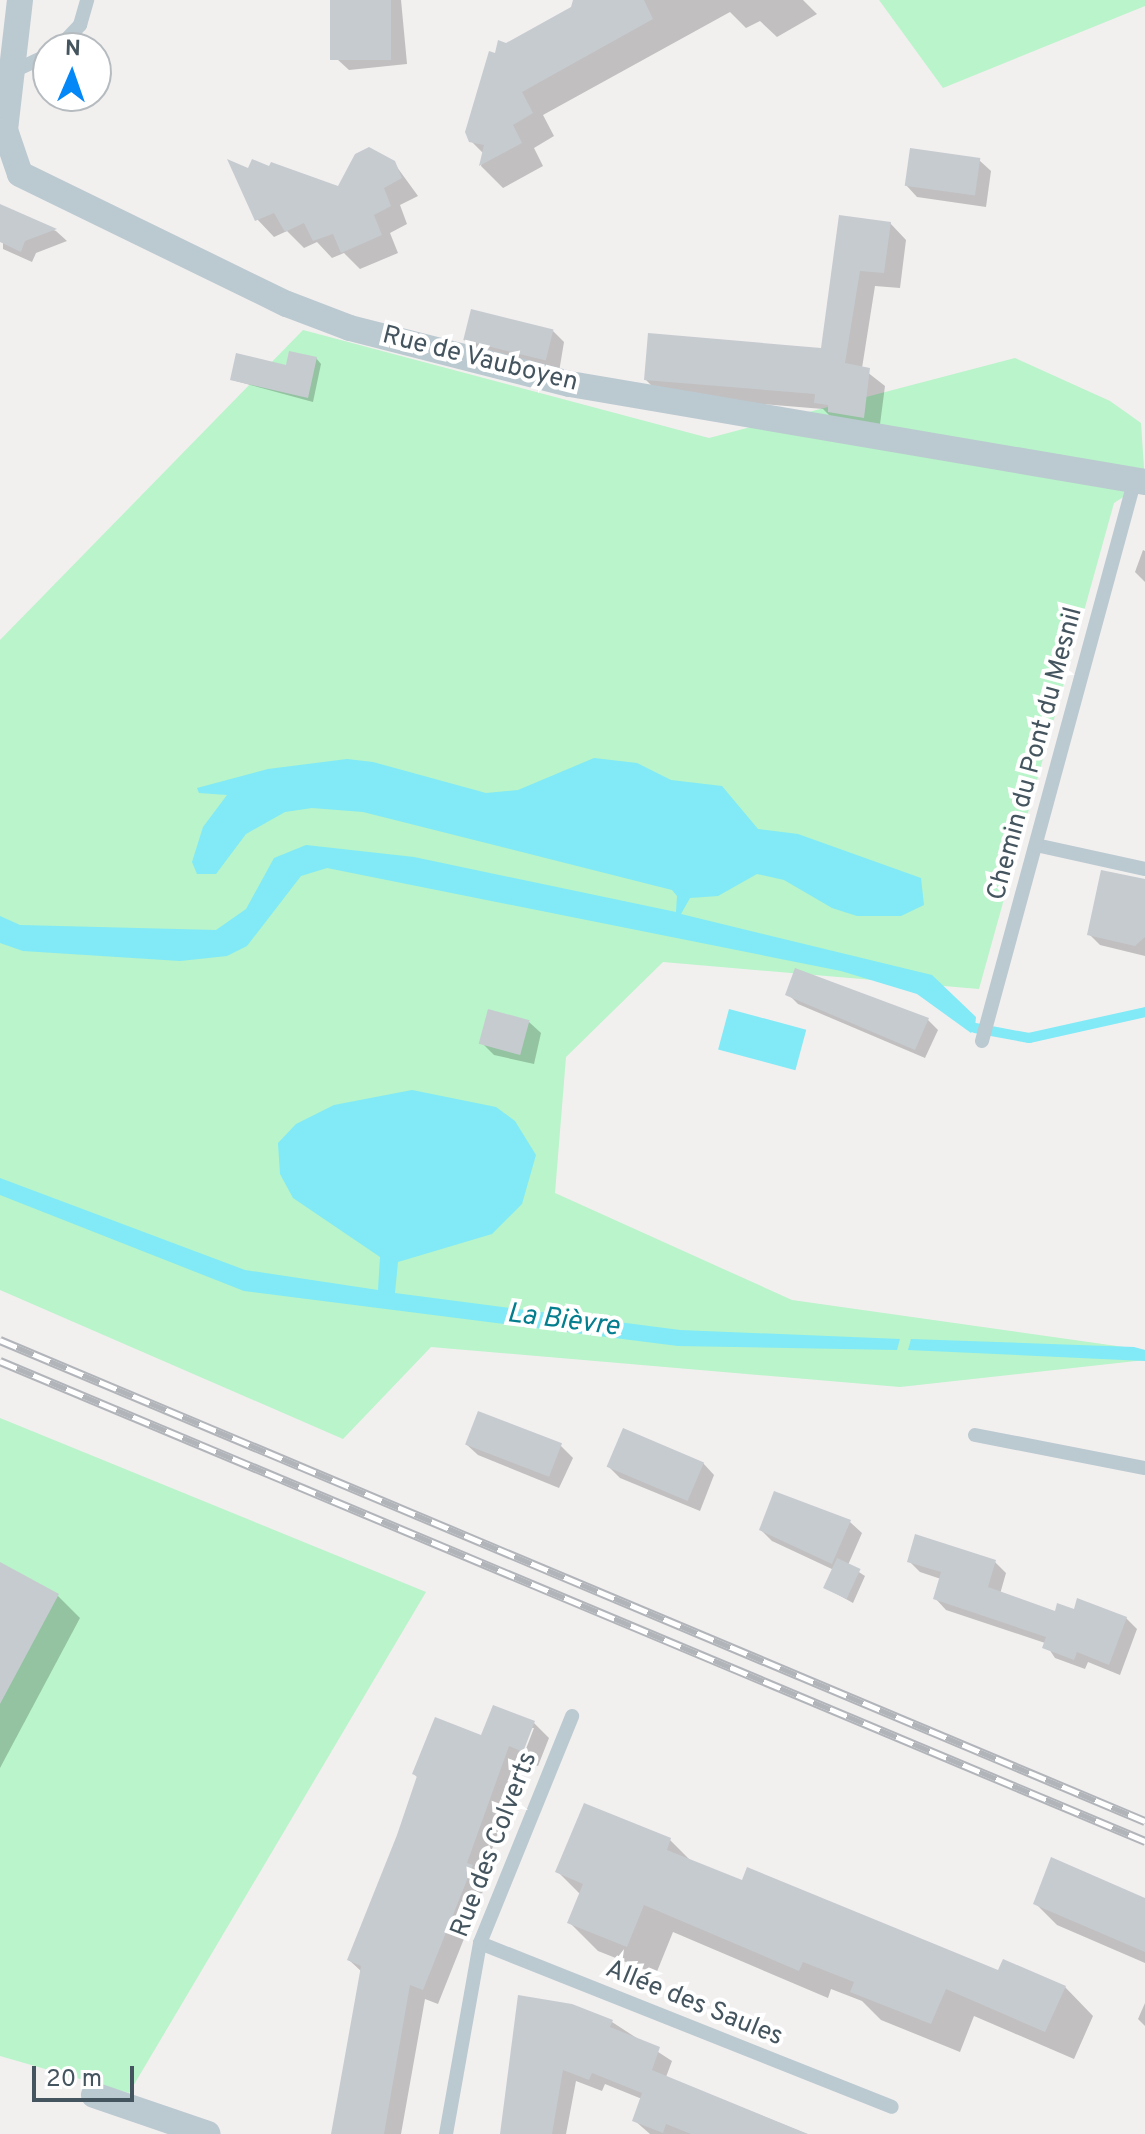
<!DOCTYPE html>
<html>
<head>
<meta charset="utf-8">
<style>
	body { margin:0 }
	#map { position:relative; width:1145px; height:2134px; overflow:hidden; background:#f2efef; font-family:Overpass,sans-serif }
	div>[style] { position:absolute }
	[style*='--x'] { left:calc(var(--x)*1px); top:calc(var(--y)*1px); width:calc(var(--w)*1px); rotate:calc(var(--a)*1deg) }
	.green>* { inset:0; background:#b9f4ca }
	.water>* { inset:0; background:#81eaf6; transform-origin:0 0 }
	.shadow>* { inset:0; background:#0003 }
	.stream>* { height:10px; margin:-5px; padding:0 5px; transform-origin:5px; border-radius:5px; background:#81eaf6 }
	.building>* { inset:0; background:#c6cbd0; transform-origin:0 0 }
	.service>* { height:14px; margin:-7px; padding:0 7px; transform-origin:7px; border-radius:7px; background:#bbc9d0 }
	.minor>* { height:26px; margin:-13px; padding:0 13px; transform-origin:13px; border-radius:13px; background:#bbc9d0 }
	.rail>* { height:9px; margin-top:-4.5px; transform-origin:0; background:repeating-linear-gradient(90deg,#fff 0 18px,#b1b5ba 0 36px); box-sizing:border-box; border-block:2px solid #b1b5ba }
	span { translate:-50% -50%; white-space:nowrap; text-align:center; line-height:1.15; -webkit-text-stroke:8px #fff; paint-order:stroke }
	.street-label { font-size:26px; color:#45555f }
	.water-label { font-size:28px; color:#047e8e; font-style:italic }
	.north { position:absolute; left:32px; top:32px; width:80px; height:80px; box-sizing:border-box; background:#fff; border:2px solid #b5bbbf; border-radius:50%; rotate:2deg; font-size:22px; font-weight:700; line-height:32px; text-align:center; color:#45555f }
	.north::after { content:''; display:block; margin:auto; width:28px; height:36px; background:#0487f7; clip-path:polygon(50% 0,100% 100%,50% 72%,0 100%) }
	.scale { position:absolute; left:32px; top:2066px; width:102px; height:36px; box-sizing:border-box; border:4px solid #45555f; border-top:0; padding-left:10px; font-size:24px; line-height:28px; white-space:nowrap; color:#45555f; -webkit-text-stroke:6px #fff; paint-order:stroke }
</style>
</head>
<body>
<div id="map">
	<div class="green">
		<i style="clip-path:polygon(879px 0,1145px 0,1145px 6px,943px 88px)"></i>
		<i style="clip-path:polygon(303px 330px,709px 438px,1015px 358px,1110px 401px,1141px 423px,1145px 483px,1114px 503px,979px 989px,663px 962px,566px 1057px,555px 1193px,792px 1300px,1145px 1350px,1145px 1360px,900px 1387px,431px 1347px,343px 1439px,0 1290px,0 640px)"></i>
		<i style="clip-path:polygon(0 1418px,426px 1592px,129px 2093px,0 2056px)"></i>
	</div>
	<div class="water">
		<i style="clip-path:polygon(594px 758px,637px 763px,671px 780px,722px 786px,758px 829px,798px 834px,921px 878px,924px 905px,901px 916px,857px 916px,832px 908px,784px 880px,757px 874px,718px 896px,690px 898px,681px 914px,932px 975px,976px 1017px,975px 1028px,971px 1033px,917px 994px,841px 971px,327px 868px,301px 876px,247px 946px,227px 956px,180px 961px,23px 951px,0 943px,0 916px,20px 925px,216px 930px,246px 909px,274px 858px,306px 845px,414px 857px,676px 912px,677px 896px,672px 890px,363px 812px,312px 808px,285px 812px,246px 834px,216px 874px,197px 874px,192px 862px,203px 827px,227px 795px,199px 793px,197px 788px,268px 769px,347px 759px,373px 762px,486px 793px,518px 790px)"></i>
		<i style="left:729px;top:1009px;width:80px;height:42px;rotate:15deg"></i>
		<i style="clip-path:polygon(412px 1090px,496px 1107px,515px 1121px,536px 1155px,522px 1204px,492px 1234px,398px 1262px,395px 1293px,680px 1330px,900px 1339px,897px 1350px,678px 1346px,244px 1291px,0 1195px,0 1178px,245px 1270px,378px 1290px,380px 1257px,293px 1198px,280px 1174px,278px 1143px,296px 1124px,334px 1105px)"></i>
		<i style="clip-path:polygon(911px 1339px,1134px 1347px,1145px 1350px,1145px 1361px,908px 1350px)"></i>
	</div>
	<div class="shadow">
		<i style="clip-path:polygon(332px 0,401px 0,407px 64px,349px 70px,337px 59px)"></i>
		<i style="clip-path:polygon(601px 0,803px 0,817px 14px,777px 37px,760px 21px,746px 28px,730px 12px,543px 115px,554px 136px,534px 148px,543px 166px,503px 188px,481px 166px,484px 154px,470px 140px,497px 55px,507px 45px)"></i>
		<i style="clip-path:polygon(979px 160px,991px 171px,986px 207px,917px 197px,906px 185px)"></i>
		<i style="clip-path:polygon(394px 163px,418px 196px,400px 205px,407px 224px,390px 233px,398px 253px,360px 269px,344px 253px,332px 258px,317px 242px,304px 248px,287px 231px,274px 237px,257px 219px,249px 170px,339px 189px)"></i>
		<i style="clip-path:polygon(3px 207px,56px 231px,67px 241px,36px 253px,32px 262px,3px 249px)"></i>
		<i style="clip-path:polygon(840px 217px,890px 223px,906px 240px,900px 288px,875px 286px,862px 368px,885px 386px,879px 432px,833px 419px,823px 409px,662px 396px,646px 380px,823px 350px)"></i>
		<i style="clip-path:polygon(553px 331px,564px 342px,559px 372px,477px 351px,465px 340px)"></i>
		<i style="clip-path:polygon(316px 358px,321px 364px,313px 402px,232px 380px)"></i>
		<i style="clip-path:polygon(1143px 550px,1145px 551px,1145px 582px,1135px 572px)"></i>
		<i style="clip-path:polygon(1145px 882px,1145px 956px,1100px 945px,1089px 934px)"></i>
		<i style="clip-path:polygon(796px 970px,928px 1020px,938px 1030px,925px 1058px,798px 1004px,788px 994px)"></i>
		<i style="clip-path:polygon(529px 1022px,541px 1033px,534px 1064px,494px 1055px,482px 1043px)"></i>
		<i style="clip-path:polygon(466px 1444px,561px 1446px,573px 1458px,559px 1488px,478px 1455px)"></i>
		<i style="clip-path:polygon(703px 1463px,714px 1475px,700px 1511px,620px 1478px,609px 1467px)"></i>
		<i style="clip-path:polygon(850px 1522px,862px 1533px,848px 1565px,865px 1576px,853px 1603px,826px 1588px,834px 1570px,772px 1541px,761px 1530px)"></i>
		<i style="clip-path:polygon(909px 1561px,995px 1562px,1006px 1573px,1000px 1594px,1056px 1613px,1126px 1618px,1137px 1629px,1120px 1675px,1088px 1662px,1085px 1669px,1055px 1658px,1045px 1643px,946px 1610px,935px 1598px,941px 1579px,920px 1572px)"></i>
		<i style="clip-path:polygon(0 1564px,58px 1596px,80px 1618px,0 1768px)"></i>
		<i style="clip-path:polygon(evenodd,534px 1723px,549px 1738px,538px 1766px,524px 1760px,482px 1877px,487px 1881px,438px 2004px,425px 1999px,401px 2134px,335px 2134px,362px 1972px,349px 1960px,398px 1835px,418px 1778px,414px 1774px,482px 1738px,534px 1723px,530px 1728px,534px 1728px,521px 1762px,517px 1761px,530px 1728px)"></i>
		<i style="clip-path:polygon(670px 1840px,693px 1863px,999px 1972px,1065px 1987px,1093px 2016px,1074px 2059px,974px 2016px,960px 2052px,881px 2020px,862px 2001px,831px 1989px,828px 1998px,673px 1932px,656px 1974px,598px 1951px,570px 1923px,581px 1895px,558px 1872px)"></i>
		<i style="clip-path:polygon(1145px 1900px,1145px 1963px,1057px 1925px,1035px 1903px)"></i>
		<i style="clip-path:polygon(520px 1997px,612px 2022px,672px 2061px,666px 2077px,807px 2134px,650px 2134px,634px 2120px,642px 2099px,605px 2084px,602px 2091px,576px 2081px,566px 2134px,502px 2134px)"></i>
		<i style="clip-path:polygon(1145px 2003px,1145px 2026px,1138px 2019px)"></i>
	</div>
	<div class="stream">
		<i style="--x:975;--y:1028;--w:55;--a:10.5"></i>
		<i style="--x:1029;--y:1038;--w:119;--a:-12.6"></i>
	</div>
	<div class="building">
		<i style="left:330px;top:0;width:61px;height:60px"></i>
		<i style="clip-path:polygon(573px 0,644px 0,653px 19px,522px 92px,533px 113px,513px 125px,522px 143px,479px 166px,484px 145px,469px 142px,465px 132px,489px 51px,495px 53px,498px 40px,506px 43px,571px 7px)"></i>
		<i style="clip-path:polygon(369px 147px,395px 161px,402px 178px,384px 188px,391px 206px,374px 215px,382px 235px,341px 253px,333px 234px,313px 241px,304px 223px,285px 232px,274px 213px,255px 221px,227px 159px,248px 168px,252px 159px,269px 166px,271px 162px,338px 186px,355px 154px)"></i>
		<i style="left:910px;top:148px;width:71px;height:38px;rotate:8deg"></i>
		<i style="clip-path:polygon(0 204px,57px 229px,25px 241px,21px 252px,0 242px)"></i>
		<i style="clip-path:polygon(839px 215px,891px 222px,884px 273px,860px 271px,845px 363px,870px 368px,864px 418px,828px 412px,828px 405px,814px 403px,815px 394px,644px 380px,648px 333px,821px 348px)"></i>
		<i style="left:471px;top:309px;width:85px;height:32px;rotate:14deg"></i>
		<i style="clip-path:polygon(289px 351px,317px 357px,308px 398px,230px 380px,236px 353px,286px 365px)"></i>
		<i style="clip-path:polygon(1101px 870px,1145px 879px,1145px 937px,1135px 946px,1087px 935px)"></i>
		<i style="clip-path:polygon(795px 968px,929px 1018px,915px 1050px,785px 995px)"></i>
		<i style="left:488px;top:1009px;width:43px;height:36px;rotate:15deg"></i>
		<i style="left:478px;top:1411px;width:90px;height:36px;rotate:21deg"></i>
		<i style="left:623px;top:1428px;width:88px;height:42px;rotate:23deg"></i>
		<i style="clip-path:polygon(774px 1491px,851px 1520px,832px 1564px,759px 1530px)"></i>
		<i style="clip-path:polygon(915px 1534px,996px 1560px,988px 1587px,1055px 1611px,1057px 1603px,1074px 1609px,1077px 1598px,1127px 1617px,1109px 1665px,1077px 1652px,1074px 1660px,1042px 1648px,1046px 1637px,933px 1599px,941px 1572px,907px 1562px)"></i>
		<i style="left:837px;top:1558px;width:26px;height:33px;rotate:25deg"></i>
		<i style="clip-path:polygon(0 1562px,59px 1594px,0 1704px)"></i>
		<i style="clip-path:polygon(493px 1705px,535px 1721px,523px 1752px,509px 1746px,467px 1863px,473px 1865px,423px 1990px,410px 1985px,384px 2134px,331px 2134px,361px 1966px,347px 1960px,397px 1835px,417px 1776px,412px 1774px,435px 1717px,481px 1735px)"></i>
		<i style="clip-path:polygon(584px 1803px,671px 1838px,667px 1850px,742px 1880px,747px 1867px,998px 1970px,1003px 1959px,1066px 1986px,1045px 2032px,946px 1989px,931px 2024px,850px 1992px,854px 1982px,803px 1962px,799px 1971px,644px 1905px,627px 1947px,567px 1923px,583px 1884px,555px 1872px)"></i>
		<i style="clip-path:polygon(1051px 1857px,1145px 1898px,1145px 1952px,1033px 1904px)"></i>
		<i style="clip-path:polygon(518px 1995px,572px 2004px,613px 2020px,610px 2027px,660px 2047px,652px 2070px,808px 2134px,691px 2134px,666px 2124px,663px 2133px,632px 2121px,642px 2093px,592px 2073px,589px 2080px,563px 2070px,552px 2134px,500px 2134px)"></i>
	</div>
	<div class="service">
		<i style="--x:58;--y:48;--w:32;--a:-46"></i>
		<i style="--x:80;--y:25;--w:26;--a:-74"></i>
		<i style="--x:16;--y:70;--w:35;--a:-25"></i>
		<i style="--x:1036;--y:845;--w:112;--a:12.4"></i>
		<i style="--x:982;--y:1041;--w:582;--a:-74.77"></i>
		<i style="--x:975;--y:1435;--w:173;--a:11"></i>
		<i style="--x:480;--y:1943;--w:443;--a:21.7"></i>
		<i style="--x:446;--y:2134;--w:194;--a:-79.9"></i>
		<i style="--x:480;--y:1943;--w:245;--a:-67.9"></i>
	</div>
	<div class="minor">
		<i style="--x:20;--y:0;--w:131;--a:96.6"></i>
		<i style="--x:5;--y:130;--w:46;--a:71.2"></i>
		<i style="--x:20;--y:174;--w:297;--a:26"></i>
		<i style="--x:287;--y:304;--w:67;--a:20.9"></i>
		<i style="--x:350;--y:328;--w:227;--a:14.3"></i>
		<i style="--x:570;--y:384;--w:583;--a:9.67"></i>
		<i style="--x:94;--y:2095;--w:120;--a:18.9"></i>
	</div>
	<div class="rail">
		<i style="--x:0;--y:1340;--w:1242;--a:22.79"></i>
		<i style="--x:0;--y:1361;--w:1242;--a:22.74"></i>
	</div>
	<div class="street-label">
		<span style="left:480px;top:360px;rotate:14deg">Rue de Vauboyen</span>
		<span style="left:1036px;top:754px;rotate:-75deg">Chemin du Pont du Mesnil</span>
		<span style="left:495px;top:1845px;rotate:-69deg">Rue des Colverts</span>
		<span style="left:694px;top:2004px;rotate:22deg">Allée des Saules</span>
	</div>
	<div class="water-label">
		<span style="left:563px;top:1321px;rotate:7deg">La Bièvre</span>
	</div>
	<div class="north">N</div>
	<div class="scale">20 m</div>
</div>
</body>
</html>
